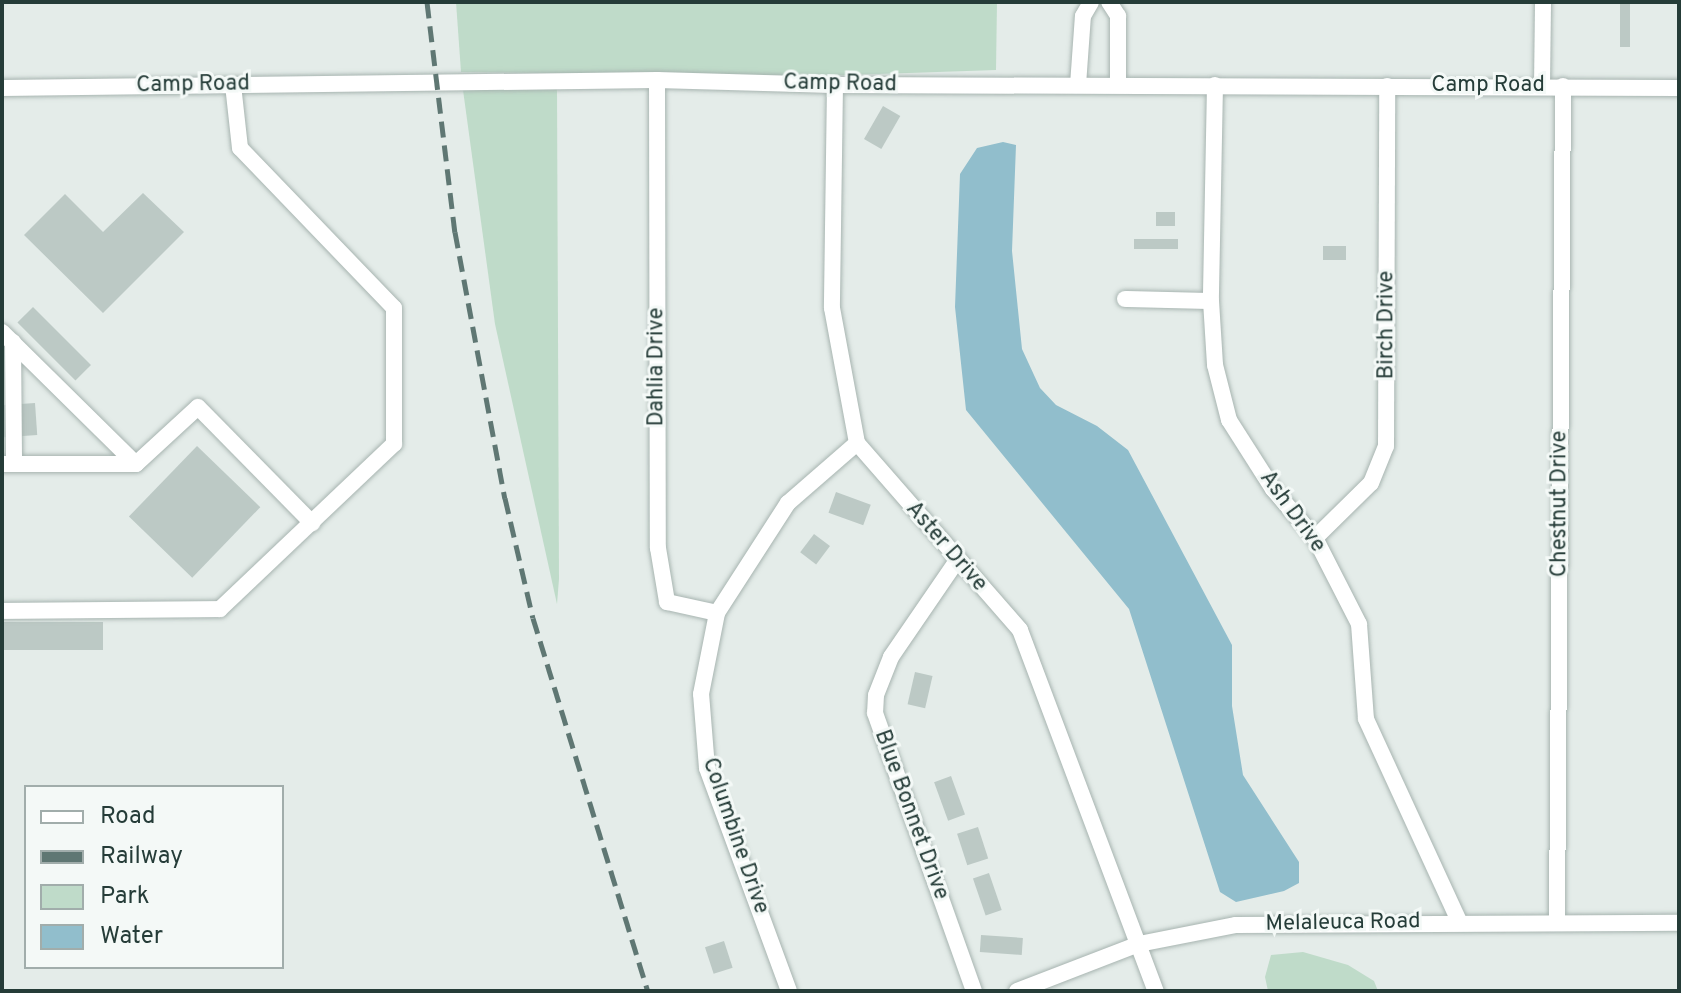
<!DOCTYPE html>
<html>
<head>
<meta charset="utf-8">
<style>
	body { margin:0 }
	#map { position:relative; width:1681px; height:993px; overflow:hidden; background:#e4ece9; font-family:Overpass,sans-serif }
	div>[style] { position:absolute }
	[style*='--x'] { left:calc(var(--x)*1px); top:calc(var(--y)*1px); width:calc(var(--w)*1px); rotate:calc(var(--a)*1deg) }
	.green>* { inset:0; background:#bfdbc9 }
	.water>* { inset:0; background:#91becc }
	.building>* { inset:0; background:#bcc9c5; transform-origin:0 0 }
	.roads { filter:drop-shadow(0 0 2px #a7b4b0) drop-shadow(0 0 2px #a7b4b0) }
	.minor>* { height:16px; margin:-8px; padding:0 8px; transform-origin:8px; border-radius:8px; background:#fff }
	.rail>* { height:5px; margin-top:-2.5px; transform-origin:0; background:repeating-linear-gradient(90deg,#5f7773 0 16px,transparent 0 24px) }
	span { translate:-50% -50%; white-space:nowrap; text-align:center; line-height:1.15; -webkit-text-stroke:6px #f4f9f7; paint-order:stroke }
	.street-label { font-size:22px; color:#253c38 }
	.frame { position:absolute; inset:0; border:4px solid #253c38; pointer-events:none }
	.legend { position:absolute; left:24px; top:785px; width:260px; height:184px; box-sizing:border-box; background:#f4f9f7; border:2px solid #a1adab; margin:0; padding:10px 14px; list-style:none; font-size:24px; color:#253c38 }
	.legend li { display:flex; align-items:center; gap:16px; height:40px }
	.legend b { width:40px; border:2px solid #a1adab }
</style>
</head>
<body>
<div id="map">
	<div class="green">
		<i style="clip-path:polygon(456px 2px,997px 2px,996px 70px,820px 76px,461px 72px)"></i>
		<i style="clip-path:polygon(557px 89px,559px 579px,557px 604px,495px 324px,463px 90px)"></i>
		<i style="clip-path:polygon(1303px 952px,1348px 965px,1374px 981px,1378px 991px,1268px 991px,1265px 977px,1271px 955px)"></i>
	</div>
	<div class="water">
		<i style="clip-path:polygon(1003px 142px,1016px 145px,1012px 251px,1022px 349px,1040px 388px,1056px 405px,1097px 426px,1128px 450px,1232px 645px,1232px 706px,1243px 775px,1299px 862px,1299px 883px,1284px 891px,1236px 902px,1220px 892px,1129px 609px,966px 410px,955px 307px,960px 174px,977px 148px)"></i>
	</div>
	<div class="building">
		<i style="left:1620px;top:2px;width:10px;height:45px"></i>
		<i style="left:883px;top:106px;width:20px;height:38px;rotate:30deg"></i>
		<i style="clip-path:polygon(143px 193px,184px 232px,103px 313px,24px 235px,65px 194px,103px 232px)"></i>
		<i style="left:1156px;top:212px;width:19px;height:14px"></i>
		<i style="left:1134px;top:239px;width:44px;height:10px"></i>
		<i style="left:1323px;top:246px;width:23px;height:14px"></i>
		<i style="left:33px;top:307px;width:82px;height:22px;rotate:45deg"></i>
		<i style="left:35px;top:403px;width:32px;height:33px;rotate:86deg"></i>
		<i style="left:197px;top:446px;width:88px;height:98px;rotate:44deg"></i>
		<i style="left:836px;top:492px;width:37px;height:22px;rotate:20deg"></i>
		<i style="left:814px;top:534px;width:20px;height:23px;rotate:37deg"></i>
		<i style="left:2px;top:622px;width:101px;height:28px"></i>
		<i style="left:915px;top:672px;width:18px;height:33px;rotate:13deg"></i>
		<i style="left:951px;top:776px;width:41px;height:18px;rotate:70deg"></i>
		<i style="left:978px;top:827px;width:33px;height:22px;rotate:72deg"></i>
		<i style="left:989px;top:873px;width:39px;height:17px;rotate:71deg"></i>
		<i style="left:981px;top:935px;width:42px;height:17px;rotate:4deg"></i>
		<i style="left:724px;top:941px;width:28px;height:20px;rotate:72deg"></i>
	</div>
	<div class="roads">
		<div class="minor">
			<i style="--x:1109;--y:2;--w:17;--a:57"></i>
			<i style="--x:1118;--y:16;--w:69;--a:90"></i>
			<i style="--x:657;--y:80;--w:468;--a:89.9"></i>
			<i style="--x:658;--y:548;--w:55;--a:80.5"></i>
			<i style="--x:667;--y:602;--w:51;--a:12.4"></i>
			<i style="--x:835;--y:85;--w:223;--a:90.8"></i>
			<i style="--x:832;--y:308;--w:137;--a:79.5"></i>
			<i style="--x:857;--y:443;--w:248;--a:48.9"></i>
			<i style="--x:1020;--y:630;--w:386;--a:69.4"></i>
			<i style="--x:1078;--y:85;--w:69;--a:-85.9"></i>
			<i style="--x:1083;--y:16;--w:16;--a:-60"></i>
			<i style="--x:1215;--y:85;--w:216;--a:91.1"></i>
			<i style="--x:1211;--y:301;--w:64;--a:86.4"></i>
			<i style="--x:1215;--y:365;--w:57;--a:75.7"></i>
			<i style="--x:1229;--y:420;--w:82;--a:57.5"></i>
			<i style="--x:1273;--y:489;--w:65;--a:49.4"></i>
			<i style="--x:1315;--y:538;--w:97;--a:62.9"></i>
			<i style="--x:1359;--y:624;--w:95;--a:85.8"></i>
			<i style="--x:1366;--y:719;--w:222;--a:65.3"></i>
			<i style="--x:1542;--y:86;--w:84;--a:-89.3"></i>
			<i style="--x:2;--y:88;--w:655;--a:-0.7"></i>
			<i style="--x:657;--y:80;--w:178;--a:1.6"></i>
			<i style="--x:835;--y:85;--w:844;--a:0.2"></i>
			<i style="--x:1125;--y:299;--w:86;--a:1.3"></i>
			<i style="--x:2;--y:332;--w:188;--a:44.6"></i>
			<i style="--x:136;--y:464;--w:84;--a:-42.6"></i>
			<i style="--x:198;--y:407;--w:163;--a:45.5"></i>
			<i style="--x:13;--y:342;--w:122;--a:89.5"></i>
			<i style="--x:2;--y:464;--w:134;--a:0"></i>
			<i style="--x:1315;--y:538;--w:78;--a:-44.5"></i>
			<i style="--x:1371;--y:483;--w:40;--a:-68"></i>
			<i style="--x:1386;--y:446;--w:360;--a:-89.8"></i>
			<i style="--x:956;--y:562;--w:115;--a:124.4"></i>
			<i style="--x:891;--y:657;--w:41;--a:111.5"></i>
			<i style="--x:876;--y:695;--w:18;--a:93"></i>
			<i style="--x:875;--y:713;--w:295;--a:70.4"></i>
			<i style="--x:2;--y:611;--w:218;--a:-0.5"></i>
			<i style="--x:220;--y:609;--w:240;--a:-43.5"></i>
			<i style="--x:394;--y:444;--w:136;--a:-90"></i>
			<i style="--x:394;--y:308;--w:222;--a:-133.9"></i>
			<i style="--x:240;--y:148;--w:63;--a:-96.3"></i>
			<i style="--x:1557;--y:921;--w:835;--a:-89.59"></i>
			<i style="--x:789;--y:991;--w:238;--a:-110.2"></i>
			<i style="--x:707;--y:768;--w:74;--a:-94.6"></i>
			<i style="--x:701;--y:694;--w:83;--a:-78.8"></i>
			<i style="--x:717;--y:613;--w:131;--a:-57.2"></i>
			<i style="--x:788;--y:503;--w:91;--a:-41"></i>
			<i style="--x:1017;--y:991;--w:131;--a:-21.1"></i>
			<i style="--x:1139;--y:944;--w:99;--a:-11.1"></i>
			<i style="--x:1236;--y:925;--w:443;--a:-0.3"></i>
		</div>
	</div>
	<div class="rail">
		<i style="--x:427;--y:2;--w:232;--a:83.1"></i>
		<i style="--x:455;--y:232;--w:271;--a:79.4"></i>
		<i style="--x:505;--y:498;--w:123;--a:76.9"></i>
		<i style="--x:533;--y:618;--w:390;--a:72.9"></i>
	</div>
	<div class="street-label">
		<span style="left:840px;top:84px;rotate:1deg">Camp Road</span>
		<span style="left:193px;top:85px;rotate:-1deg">Camp Road</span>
		<span style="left:1488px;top:86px">Camp Road</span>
		<span style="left:1387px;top:325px;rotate:-90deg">Birch Drive</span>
		<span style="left:657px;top:367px;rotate:-90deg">Dahlia Drive</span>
		<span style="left:1560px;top:504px;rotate:-90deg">Chestnut Drive</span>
		<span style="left:1292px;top:512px;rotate:54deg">Ash Drive</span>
		<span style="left:946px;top:547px;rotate:49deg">Aster Drive</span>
		<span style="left:911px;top:815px;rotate:70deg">Blue Bonnet Drive</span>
		<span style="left:735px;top:836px;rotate:71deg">Columbine Drive</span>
		<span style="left:1343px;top:923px;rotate:-1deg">Melaleuca Road</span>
	</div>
	<div class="frame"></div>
	<ul class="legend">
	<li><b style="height:10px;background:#fff"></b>Road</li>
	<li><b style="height:10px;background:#5f7773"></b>Railway</li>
	<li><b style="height:22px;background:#bfdbc9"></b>Park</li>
	<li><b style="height:22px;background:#91becc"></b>Water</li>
	</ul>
</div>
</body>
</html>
